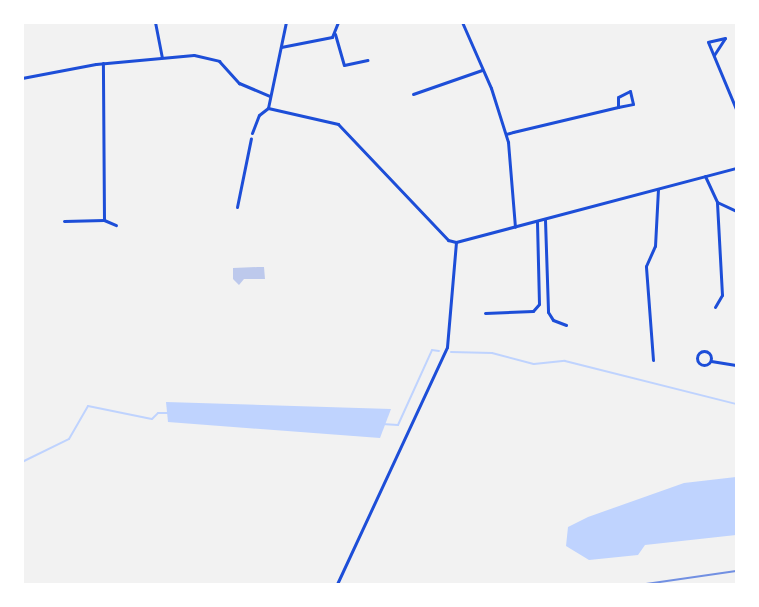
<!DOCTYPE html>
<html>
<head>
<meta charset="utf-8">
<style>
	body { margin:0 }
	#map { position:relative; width:759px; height:607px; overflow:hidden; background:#f2f2f2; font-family:Helvetica,sans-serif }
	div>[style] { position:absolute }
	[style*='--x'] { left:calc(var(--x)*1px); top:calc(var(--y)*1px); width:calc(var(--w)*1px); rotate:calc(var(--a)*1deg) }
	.water>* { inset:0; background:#bfd3fe }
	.stream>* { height:2px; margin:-1px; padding:0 1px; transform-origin:1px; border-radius:1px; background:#bfd3fe }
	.building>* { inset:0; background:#bdc9ec }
	.minor>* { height:3px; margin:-1.5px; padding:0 1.5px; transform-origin:1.5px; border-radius:1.5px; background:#1d4ed8 }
	.minor>.ring { margin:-1.5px; padding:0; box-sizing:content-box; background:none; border:3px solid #1d4ed8; border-radius:50% }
	.rail>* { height:2px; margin:-1px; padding:0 1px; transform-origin:1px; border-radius:1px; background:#7290e2 }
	span { translate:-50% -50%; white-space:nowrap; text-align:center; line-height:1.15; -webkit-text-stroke:6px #fff; paint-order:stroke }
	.frame { position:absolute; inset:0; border:24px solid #fff; pointer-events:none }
</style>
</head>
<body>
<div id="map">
	<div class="water">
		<i style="clip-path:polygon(166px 402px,391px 409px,380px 438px,168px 422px)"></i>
		<i style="clip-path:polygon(736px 477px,736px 535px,645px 545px,638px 555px,589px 560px,566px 546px,568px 527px,588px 517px,684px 483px)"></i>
	</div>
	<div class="stream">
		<i style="--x:451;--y:352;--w:41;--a:1.4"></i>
		<i style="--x:492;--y:353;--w:43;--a:14.7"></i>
		<i style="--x:534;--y:364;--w:31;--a:-6"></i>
		<i style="--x:565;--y:361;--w:176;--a:14.1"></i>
		<i style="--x:382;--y:424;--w:16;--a:4"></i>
		<i style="--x:398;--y:425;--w:82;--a:-65.6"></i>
		<i style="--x:432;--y:350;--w:7;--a:8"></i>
		<i style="--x:22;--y:462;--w:52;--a:-26.1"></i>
		<i style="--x:69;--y:439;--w:38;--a:-60"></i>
		<i style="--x:88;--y:406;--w:65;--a:11.5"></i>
		<i style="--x:152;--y:419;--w:8;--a:-45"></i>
		<i style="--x:158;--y:413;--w:12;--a:0"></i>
	</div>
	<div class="building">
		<i style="clip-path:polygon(258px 267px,264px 267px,265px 279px,244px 279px,239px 285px,233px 279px,233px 268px)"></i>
	</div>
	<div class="minor">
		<i style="--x:155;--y:22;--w:36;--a:79"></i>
		<i style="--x:462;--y:22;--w:72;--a:66.3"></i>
		<i style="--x:491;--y:88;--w:57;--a:72.5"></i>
		<i style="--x:508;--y:142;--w:85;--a:85.3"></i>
		<i style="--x:335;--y:34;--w:32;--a:74"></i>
		<i style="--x:344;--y:65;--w:24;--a:-12"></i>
		<i style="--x:281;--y:47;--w:52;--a:-11.1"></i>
		<i style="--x:332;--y:37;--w:16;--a:-68"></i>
		<i style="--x:714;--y:55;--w:20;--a:-57"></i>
		<i style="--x:725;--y:38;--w:17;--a:167"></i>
		<i style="--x:708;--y:42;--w:73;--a:67.3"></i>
		<i style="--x:22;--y:78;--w:75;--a:-10.7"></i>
		<i style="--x:96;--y:64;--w:98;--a:-5.2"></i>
		<i style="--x:194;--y:55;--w:26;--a:13"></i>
		<i style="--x:219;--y:61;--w:30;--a:48"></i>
		<i style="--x:239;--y:83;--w:33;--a:23"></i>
		<i style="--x:413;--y:94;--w:73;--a:-19.2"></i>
		<i style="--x:268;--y:108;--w:72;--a:12.9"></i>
		<i style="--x:338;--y:124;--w:160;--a:46.5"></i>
		<i style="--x:448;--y:240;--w:8;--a:14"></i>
		<i style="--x:268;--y:108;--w:88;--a:-78.2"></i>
		<i style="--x:252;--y:133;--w:19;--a:-69"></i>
		<i style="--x:259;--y:115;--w:11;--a:-38"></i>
		<i style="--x:506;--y:134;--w:7;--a:-16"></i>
		<i style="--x:513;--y:132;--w:108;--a:-13.4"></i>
		<i style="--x:618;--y:107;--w:15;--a:-11"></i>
		<i style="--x:633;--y:104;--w:13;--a:-103"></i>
		<i style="--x:630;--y:91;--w:13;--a:153"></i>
		<i style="--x:618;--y:97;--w:10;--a:90"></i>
		<i style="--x:705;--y:176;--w:29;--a:65"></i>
		<i style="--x:717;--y:202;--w:21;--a:25"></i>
		<i style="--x:237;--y:207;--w:70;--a:-78.5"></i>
		<i style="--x:104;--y:220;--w:13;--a:23"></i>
		<i style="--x:545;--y:220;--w:92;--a:88.1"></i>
		<i style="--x:548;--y:312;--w:9;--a:58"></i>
		<i style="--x:553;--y:320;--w:14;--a:21"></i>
		<i style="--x:64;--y:221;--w:40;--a:-1.4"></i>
		<i style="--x:104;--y:220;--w:157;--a:-90.4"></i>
		<i style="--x:456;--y:242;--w:290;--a:-14.8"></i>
		<i style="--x:715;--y:307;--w:14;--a:-60"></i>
		<i style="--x:722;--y:295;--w:93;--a:-93.1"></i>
		<i style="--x:485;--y:313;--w:48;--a:-2.4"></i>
		<i style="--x:533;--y:311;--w:9;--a:-49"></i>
		<i style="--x:539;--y:304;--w:82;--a:-91.4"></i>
		<i class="ring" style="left:697px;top:351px;width:11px;height:11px"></i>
		<i style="--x:653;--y:360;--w:94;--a:-94.3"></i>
		<i style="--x:646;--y:266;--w:22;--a:-66"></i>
		<i style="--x:655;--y:246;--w:57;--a:-87"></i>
		<i style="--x:711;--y:361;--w:25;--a:9"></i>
		<i style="--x:337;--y:584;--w:261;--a:-65.1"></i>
		<i style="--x:447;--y:347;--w:105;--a:-85.1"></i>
	</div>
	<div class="rail">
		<i style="--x:646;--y:584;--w:91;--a:-8.2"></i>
	</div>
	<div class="frame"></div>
</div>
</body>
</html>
